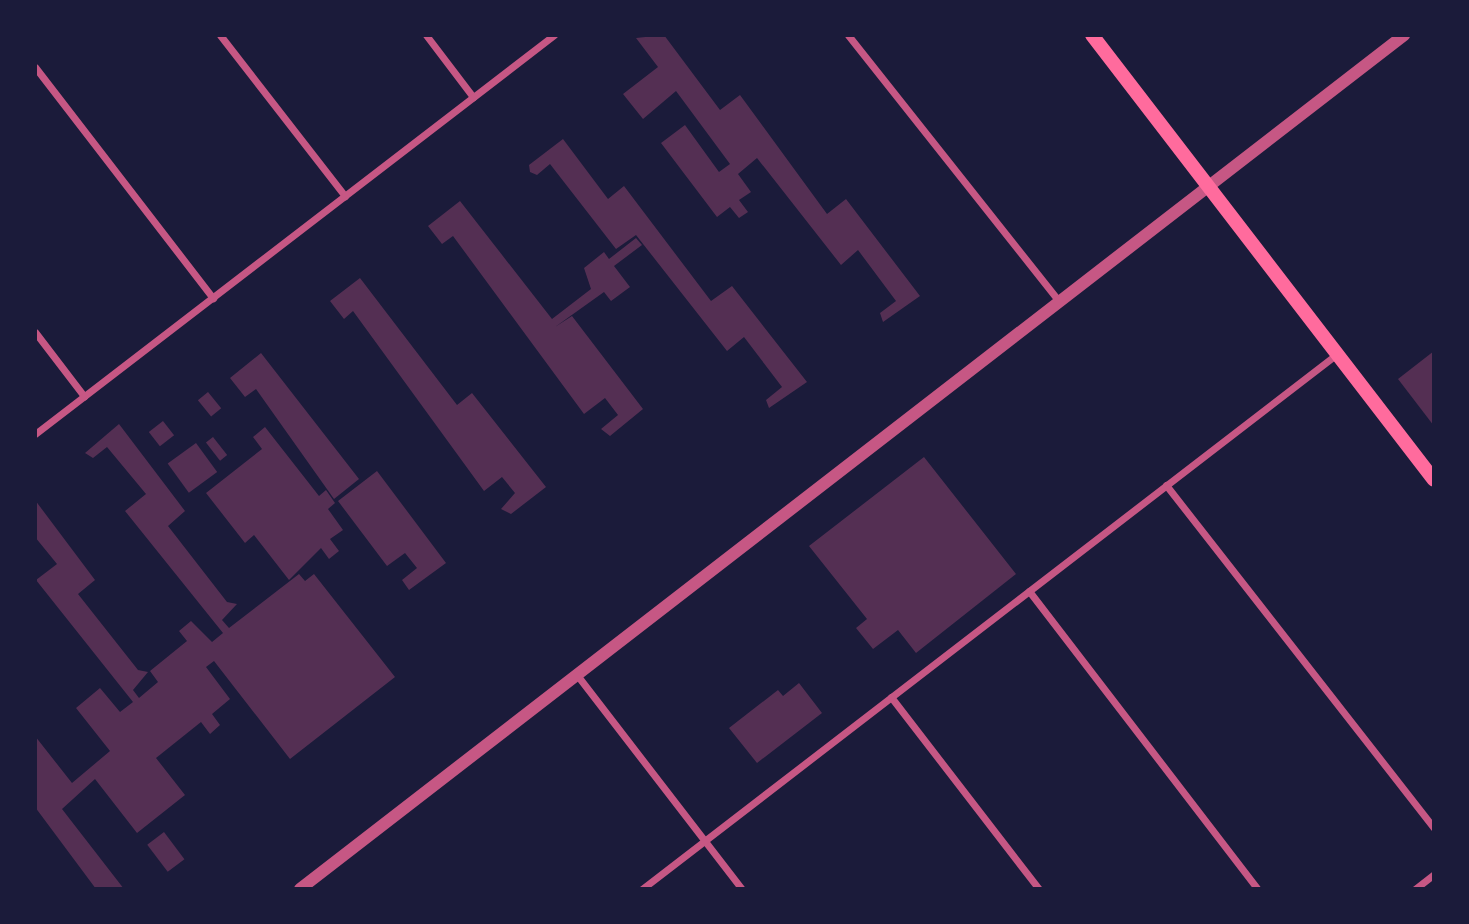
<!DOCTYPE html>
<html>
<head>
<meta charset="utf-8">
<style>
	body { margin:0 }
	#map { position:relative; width:1469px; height:924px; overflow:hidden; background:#1b1b3a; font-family:"Sofia Sans Condensed",sans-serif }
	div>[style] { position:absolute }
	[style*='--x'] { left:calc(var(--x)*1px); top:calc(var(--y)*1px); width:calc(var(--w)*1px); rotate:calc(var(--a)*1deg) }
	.building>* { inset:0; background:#542f53; transform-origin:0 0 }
	.minor>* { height:7px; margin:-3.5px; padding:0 3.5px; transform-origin:3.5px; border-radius:3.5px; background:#c65784 }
	.tertiary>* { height:12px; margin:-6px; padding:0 6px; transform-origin:6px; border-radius:6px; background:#c65784 }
	.secondary>* { height:14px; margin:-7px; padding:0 7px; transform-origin:7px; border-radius:7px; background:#ff6b9d }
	span { translate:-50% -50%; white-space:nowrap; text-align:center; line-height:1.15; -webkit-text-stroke:5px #1b1b3a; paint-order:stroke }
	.frame { position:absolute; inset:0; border:37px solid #1b1b3a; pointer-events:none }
</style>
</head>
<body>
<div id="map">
	<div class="building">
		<i style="clip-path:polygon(664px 35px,720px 110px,740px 95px,827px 214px,846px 199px,920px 296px,883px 322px,880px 313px,896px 301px,858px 250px,841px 265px,757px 158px,738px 174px,751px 192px,739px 200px,748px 212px,739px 218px,730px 207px,717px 217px,661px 143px,685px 125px,719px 172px,730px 164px,676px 91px,643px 119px,623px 94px,658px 67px,636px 38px)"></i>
		<i style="clip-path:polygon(563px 139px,608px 199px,624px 186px,711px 301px,732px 286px,807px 382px,769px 408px,766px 400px,782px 387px,744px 337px,727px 351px,636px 235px,616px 249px,550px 164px,537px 175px,530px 172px,529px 165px)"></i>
		<i style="clip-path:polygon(460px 201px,552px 319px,591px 289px,584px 268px,604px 252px,609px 259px,636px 238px,642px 245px,614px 266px,630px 287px,611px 301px,604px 292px,555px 327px,572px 316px,643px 409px,610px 436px,601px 429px,618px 415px,605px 398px,584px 414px,453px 236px,442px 244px,428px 226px)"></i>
		<i style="clip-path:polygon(360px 278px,457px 405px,472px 393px,546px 487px,511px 514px,501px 509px,515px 493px,502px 477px,484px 491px,353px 311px,344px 319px,330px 301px)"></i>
		<i style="clip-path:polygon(1434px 351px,1434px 426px,1398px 379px)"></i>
		<i style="clip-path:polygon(261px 353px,359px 479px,334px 499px,256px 389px,245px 397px,230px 378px)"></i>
		<i style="left:208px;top:392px;width:21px;height:13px;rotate:51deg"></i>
		<i style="left:163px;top:421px;width:18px;height:18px;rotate:52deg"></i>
		<i style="clip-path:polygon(119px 424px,185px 511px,168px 526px,227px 602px,237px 604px,222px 620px,229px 628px,299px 574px,305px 581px,314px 574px,395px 677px,290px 759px,214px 661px,206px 667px,230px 699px,212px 714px,220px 725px,210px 734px,201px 722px,156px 758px,185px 795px,137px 833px,95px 779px,62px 809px,124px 889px,96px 889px,35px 807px,35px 736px,72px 783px,110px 751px,76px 708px,100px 688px,120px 712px,133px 702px,36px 580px,57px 564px,35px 537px,35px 500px,95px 580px,78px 594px,138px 670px,148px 672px,133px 690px,139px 698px,158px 682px,150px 671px,187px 641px,179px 631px,191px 621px,212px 642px,223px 633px,125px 511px,146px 494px,107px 447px,93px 458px,85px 453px)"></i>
		<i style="clip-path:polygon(265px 427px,319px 496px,326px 490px,335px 503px,328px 509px,343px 530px,330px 539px,339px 551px,329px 559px,321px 548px,289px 580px,254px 535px,245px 543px,206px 493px,262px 449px,253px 437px)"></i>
		<i style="left:213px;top:437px;width:23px;height:9px;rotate:52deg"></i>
		<i style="left:196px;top:443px;width:36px;height:35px;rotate:54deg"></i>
		<i style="clip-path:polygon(924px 457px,1016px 574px,916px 653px,898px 630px,873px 649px,856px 628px,867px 619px,809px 546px)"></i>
		<i style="clip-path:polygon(377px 471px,446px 563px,409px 590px,402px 580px,417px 568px,405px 553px,387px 566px,338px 501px)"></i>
		<i style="clip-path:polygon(799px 683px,822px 713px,757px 763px,729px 728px,778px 690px,783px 696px)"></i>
		<i style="left:164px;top:832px;width:34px;height:21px;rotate:53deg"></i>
	</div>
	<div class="minor">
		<i style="--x:220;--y:35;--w:204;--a:52.2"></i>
		<i style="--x:426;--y:35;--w:78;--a:52.8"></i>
		<i style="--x:848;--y:35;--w:341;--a:51.6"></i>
		<i style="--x:35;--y:67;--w:292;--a:52.4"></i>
		<i style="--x:35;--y:332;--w:81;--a:52.6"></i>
		<i style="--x:35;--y:434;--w:655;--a:-37.55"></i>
		<i style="--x:1166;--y:485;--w:435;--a:52"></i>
		<i style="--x:1029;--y:591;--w:376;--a:52.5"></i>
		<i style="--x:577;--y:675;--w:270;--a:52.4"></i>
		<i style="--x:891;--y:697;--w:242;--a:52.4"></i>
		<i style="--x:642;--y:889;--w:877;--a:-37.59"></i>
		<i style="--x:1415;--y:889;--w:24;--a:-38"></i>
	</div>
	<div class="tertiary">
		<i style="--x:300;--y:889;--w:1396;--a:-37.72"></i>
	</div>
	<div class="secondary">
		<i style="--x:1092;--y:35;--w:561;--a:52.46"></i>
	</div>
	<div class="frame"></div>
</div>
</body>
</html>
